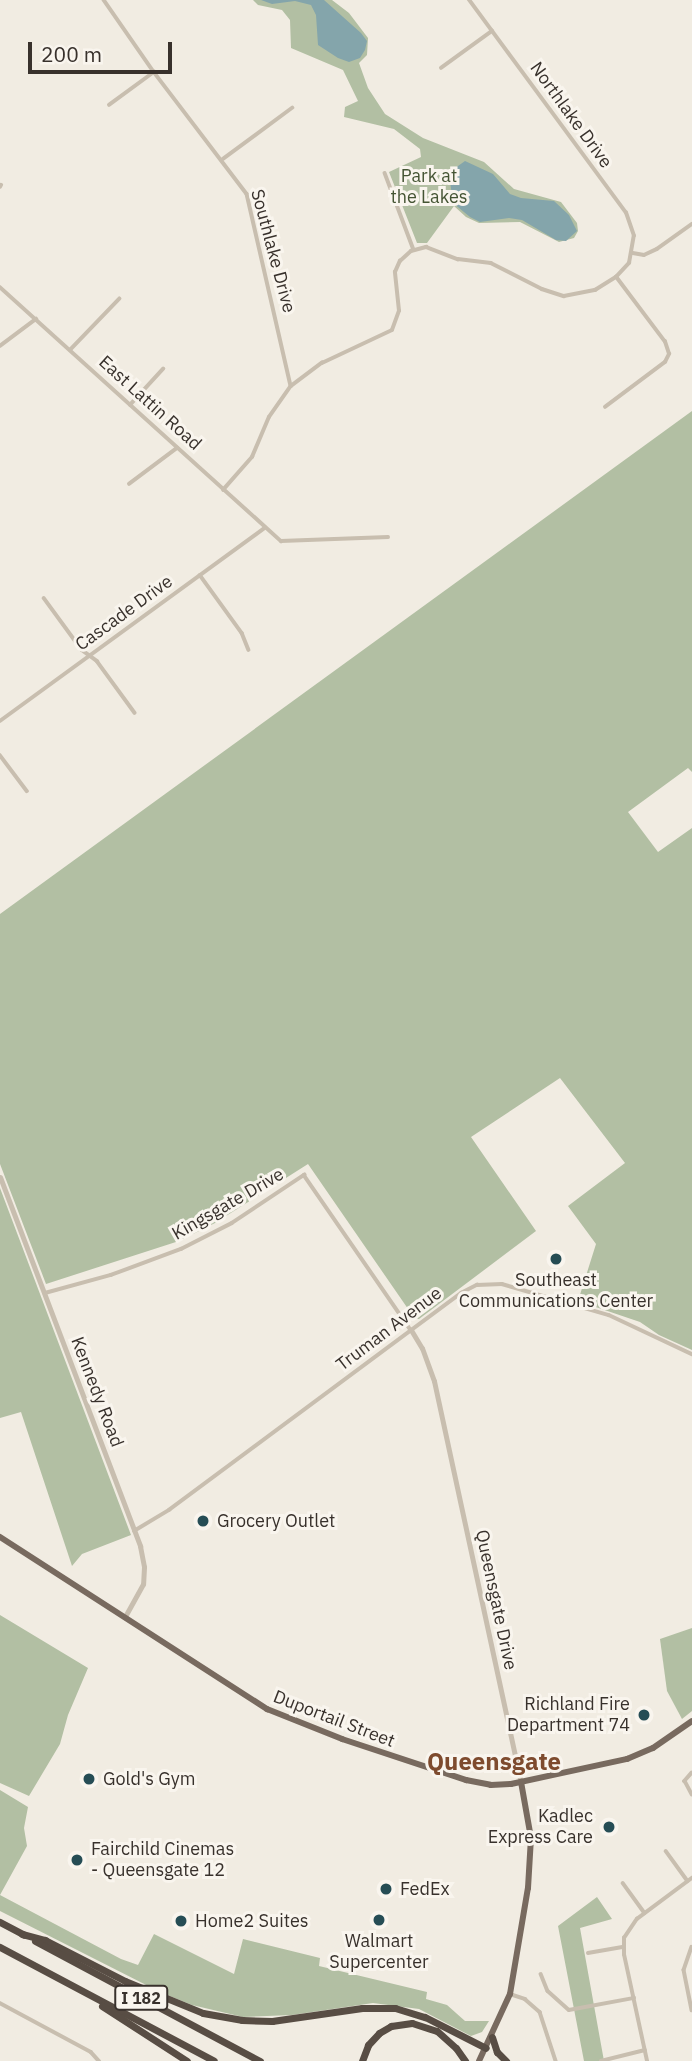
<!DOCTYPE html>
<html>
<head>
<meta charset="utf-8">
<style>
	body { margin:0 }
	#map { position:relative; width:692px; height:2061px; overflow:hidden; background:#f1ece2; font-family:"IBM Plex Sans",sans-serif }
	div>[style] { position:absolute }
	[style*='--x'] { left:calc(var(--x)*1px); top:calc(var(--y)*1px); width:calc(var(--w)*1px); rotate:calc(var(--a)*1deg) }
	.green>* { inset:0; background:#b2bfa3 }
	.water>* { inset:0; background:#84a5ab }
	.minor>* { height:3.5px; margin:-1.75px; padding:0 1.75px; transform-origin:1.75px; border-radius:1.75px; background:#c8beaf }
	.tertiary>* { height:5px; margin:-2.5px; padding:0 2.5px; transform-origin:2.5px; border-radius:2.5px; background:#c8beaf }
	.primary>* { height:6px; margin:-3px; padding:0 3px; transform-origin:3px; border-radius:3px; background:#786a5f }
	.motorway>* { height:7px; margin:-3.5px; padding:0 3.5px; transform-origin:3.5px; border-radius:3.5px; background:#584d44 }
	.dots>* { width:19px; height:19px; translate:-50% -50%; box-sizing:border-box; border:4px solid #f9f5ee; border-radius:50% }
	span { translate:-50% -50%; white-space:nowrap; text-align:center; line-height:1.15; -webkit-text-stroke:6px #f9f5ee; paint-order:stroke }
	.shield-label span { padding:2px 5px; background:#f9f5ee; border:2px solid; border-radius:5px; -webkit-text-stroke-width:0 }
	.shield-label { font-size:16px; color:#38312c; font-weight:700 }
	.street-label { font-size:18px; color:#38312c }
	.park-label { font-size:18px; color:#445433 }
	.poi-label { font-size:18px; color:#38312c }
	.left { translate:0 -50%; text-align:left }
	.right { translate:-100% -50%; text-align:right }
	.district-label { font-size:24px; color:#7e4b2e; font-weight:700 }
	.scale { position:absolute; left:28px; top:42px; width:144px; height:32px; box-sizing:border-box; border:4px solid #38312c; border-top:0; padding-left:9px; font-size:21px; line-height:24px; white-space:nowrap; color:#38312c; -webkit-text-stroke:5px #f9f5ee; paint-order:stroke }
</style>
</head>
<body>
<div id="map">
	<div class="green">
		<i style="clip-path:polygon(253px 0,332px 0,349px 13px,368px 38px,367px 55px,359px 63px,368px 88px,385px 114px,423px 138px,484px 162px,514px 189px,561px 202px,577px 223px,578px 231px,574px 238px,559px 242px,520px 222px,479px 223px,466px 217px,454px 206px,427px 243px,417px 243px,389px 172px,421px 157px,420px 149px,394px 129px,344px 117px,345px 107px,358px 101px,343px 70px,291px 48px,290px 20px,282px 10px,258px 5px)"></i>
		<i style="clip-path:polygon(692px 411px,692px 772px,688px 768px,628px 812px,658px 852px,692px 828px,692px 1350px,659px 1335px,640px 1322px,578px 1301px,596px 1244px,568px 1206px,625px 1163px,560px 1078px,471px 1137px,536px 1231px,419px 1319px,415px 1319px,308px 1164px,215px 1223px,179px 1241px,46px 1284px,0 1164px,0 914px)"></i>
		<i style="clip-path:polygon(0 1188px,131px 1535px,82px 1554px,72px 1566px,21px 1412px,0 1418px)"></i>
		<i style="clip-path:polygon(0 1615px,88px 1668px,68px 1715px,60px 1744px,29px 1796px,0 1783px)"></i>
		<i style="clip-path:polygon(692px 1628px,692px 1711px,682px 1719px,667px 1691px,660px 1639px)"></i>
		<i style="clip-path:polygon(0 1790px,28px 1807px,24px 1828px,27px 1846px,0 1895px,121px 1959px,138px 1965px,154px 1934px,234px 1974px,243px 1939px,320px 1958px,319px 1966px,427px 1992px,426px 1999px,447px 2005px,465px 2021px,489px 2021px,482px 2032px,471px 2036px,419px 2009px,373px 2003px,292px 2015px,243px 2017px,192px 2005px,160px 1992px,0 1911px)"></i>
		<i style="clip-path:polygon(597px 1897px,612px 1919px,580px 1928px,604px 2061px,584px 2061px,558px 1926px)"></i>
	</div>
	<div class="water">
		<i style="clip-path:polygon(261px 0,324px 0,361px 33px,367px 41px,365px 50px,360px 58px,349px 62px,338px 58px,318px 45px,316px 15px,311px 5px,295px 1px,272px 4px)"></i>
		<i style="clip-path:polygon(465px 161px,493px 174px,510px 194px,521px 198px,554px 201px,569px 215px,577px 231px,566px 241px,556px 240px,522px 220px,509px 218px,480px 222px,470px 217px,453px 203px,450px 181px,451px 171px)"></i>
	</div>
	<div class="minor">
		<i style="--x:104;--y:0;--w:88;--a:55.2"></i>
		<i style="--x:154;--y:72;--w:153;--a:52.7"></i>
		<i style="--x:247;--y:194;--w:197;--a:77.1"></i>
		<i style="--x:441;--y:68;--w:63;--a:-36"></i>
		<i style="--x:109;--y:105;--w:56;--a:-36.3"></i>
		<i style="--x:223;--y:159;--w:86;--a:-36.5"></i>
		<i style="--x:385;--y:173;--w:82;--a:69.4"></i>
		<i style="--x:0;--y:187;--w:2;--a:-63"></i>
		<i style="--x:633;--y:253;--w:11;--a:10"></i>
		<i style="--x:644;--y:255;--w:14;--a:-25"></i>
		<i style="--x:657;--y:249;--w:43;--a:-35.5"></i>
		<i style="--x:0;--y:287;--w:379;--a:42.1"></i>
		<i style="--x:281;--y:541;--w:107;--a:-2.1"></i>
		<i style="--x:0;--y:346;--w:45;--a:-36.9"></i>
		<i style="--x:70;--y:350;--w:71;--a:-46.1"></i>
		<i style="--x:130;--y:405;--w:49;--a:-47.5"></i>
		<i style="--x:605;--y:407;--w:75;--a:-36.9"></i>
		<i style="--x:665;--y:362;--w:9;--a:-63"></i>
		<i style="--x:669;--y:354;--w:13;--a:-108"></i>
		<i style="--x:665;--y:342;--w:81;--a:-127"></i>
		<i style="--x:129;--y:484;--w:60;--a:-36.9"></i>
		<i style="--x:223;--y:490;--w:44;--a:-48.7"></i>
		<i style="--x:252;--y:457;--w:43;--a:-67"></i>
		<i style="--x:269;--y:417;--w:38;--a:-55"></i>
		<i style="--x:291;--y:386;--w:39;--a:-37"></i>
		<i style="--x:322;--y:363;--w:77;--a:-25.2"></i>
		<i style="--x:392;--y:330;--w:20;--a:-70"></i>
		<i style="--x:399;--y:311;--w:39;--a:-96"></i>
		<i style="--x:395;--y:272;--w:12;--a:-66"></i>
		<i style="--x:400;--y:261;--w:15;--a:-42"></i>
		<i style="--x:411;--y:251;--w:16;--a:-15"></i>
		<i style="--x:426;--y:247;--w:34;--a:21"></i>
		<i style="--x:458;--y:259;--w:33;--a:7"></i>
		<i style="--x:491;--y:263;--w:57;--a:27"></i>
		<i style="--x:542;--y:289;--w:23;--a:18"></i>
		<i style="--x:564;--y:296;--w:32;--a:-11"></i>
		<i style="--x:595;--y:290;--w:25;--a:-32"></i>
		<i style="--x:616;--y:277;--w:19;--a:-47"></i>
		<i style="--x:629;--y:263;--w:27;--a:-80"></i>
		<i style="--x:634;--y:236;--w:24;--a:-109"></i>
		<i style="--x:626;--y:213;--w:265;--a:-126.4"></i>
		<i style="--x:200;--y:575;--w:72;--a:54.1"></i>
		<i style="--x:242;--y:633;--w:18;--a:68"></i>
		<i style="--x:44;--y:598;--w:64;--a:53.8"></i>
		<i style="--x:82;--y:650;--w:19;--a:36"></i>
		<i style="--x:97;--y:661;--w:64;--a:53.8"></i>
		<i style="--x:0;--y:721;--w:328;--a:-36.1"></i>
		<i style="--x:0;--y:755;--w:45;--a:53.1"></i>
		<i style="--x:45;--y:1293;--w:68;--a:-15.3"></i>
		<i style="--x:111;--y:1275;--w:75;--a:-20.4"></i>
		<i style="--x:181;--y:1249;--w:57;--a:-27"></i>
		<i style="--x:232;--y:1223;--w:87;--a:-33.7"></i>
		<i style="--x:304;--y:1175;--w:188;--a:55.4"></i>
		<i style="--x:134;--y:1531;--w:41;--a:-31"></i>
		<i style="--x:169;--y:1510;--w:364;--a:-36.6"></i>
		<i style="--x:461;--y:1293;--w:18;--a:-27"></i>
		<i style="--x:477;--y:1285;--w:25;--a:-2"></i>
		<i style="--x:502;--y:1284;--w:111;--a:16.2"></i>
		<i style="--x:609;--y:1315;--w:92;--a:25.2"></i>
		<i style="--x:692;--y:1773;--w:11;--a:131"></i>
		<i style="--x:685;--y:1781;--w:15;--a:62"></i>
		<i style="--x:666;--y:1851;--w:37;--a:54"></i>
		<i style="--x:623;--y:1883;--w:37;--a:54"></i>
		<i style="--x:692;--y:1947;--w:24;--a:109"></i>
		<i style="--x:684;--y:1970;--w:41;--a:78.7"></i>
		<i style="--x:588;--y:1953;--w:36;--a:-10"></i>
		<i style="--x:541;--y:1974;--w:18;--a:68"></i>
		<i style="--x:548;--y:1991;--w:28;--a:42"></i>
		<i style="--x:569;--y:2010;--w:66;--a:-10.5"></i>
		<i style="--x:510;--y:1994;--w:16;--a:18"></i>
		<i style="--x:525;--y:1999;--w:20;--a:41"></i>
		<i style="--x:540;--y:2012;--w:52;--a:71.9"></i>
		<i style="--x:0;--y:2003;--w:103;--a:28.3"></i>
		<i style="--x:91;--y:2052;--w:12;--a:48"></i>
		<i style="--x:601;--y:2061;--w:45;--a:-14"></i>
		<i style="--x:647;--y:2061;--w:108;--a:-102.2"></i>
		<i style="--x:624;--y:1955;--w:17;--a:-90"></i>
		<i style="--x:624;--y:1938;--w:23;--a:-56"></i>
		<i style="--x:637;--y:1919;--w:69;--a:-36.7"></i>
	</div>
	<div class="tertiary">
		<i style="--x:0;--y:1177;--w:395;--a:69.2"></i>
		<i style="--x:140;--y:1546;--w:21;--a:79"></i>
		<i style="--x:144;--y:1567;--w:17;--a:93"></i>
		<i style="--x:143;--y:1584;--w:38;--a:119"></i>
		<i style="--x:411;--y:1330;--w:21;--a:59"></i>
		<i style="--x:422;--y:1348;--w:35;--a:70"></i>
		<i style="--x:434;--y:1381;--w:410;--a:77.8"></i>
	</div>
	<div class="primary">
		<i style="--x:0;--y:1537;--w:318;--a:32.8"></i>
		<i style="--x:267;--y:1709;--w:81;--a:21.8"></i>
		<i style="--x:342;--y:1739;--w:131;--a:18.3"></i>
		<i style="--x:466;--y:1780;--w:25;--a:11"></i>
		<i style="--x:491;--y:1785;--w:20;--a:-3"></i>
		<i style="--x:511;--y:1784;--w:119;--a:-12.2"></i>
		<i style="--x:627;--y:1759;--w:28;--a:-23"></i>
		<i style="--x:653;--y:1748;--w:47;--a:-34.7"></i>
		<i style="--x:479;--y:2061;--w:74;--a:-65.2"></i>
		<i style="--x:510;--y:1994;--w:108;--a:-80.4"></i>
		<i style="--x:528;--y:1888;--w:50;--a:-86.6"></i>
		<i style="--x:531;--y:1838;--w:57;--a:-100.1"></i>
	</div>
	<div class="motorway">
		<i style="--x:0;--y:1922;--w:27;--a:28"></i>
		<i style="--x:22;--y:1934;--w:24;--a:15"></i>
		<i style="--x:45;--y:1940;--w:90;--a:27.1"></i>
		<i style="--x:125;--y:1981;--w:84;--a:22.3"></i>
		<i style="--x:203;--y:2013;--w:40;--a:10"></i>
		<i style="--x:242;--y:2020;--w:30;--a:2"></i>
		<i style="--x:272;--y:2021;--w:91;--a:-8.2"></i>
		<i style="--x:362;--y:2008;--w:33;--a:0"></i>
		<i style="--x:395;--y:2008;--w:31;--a:17"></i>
		<i style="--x:425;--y:2017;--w:68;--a:26.9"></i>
		<i style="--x:35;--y:1941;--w:255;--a:28.1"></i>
		<i style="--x:0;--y:1947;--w:242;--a:28"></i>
		<i style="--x:102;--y:2006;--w:101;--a:32.9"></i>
		<i style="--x:492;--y:2037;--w:16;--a:72"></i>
		<i style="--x:497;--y:2052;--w:13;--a:45"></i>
		<i style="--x:362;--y:2061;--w:17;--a:-69"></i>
		<i style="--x:368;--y:2045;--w:16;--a:-47"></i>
		<i style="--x:379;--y:2033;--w:14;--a:-30"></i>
		<i style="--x:391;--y:2026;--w:21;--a:-8"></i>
		<i style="--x:412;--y:2023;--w:26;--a:18"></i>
		<i style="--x:437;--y:2031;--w:25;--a:42"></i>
		<i style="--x:456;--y:2048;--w:16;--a:55"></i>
	</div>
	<div class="dots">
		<i style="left:556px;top:1259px;background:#264d55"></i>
		<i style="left:203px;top:1521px;background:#264d55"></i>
		<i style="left:644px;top:1715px;background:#264d55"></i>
		<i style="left:89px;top:1779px;background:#264d55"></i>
		<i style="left:609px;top:1827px;background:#264d55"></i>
		<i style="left:77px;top:1860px;background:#264d55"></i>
		<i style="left:386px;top:1889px;background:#264d55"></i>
		<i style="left:379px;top:1920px;background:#264d55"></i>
		<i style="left:181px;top:1921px;background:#264d55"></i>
	</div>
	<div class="shield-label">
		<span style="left:141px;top:1998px">I 182</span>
	</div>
	<div class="street-label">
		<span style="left:571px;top:115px;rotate:54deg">Northlake Drive</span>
		<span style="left:273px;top:251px;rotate:75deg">Southlake Drive</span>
		<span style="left:150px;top:403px;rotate:42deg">East Lattin Road</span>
		<span style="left:124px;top:613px;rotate:-36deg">Cascade Drive</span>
		<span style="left:228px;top:1204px;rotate:-30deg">Kingsgate Drive</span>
		<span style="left:389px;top:1329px;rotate:-37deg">Truman Avenue</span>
		<span style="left:97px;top:1392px;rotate:69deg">Kennedy Road</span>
		<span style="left:496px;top:1600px;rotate:78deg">Queensgate Drive</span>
		<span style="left:334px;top:1719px;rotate:21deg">Duportail Street</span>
	</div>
	<div class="park-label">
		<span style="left:429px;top:187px">Park at<br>the Lakes</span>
	</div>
	<div class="poi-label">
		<span style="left:556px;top:1291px">Southeast<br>Communications Center</span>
		<span class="left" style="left:217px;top:1521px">Grocery Outlet</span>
		<span class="right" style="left:630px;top:1715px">Richland Fire<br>Department 74</span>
		<span class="left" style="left:103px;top:1779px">Gold's Gym</span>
		<span class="right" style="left:593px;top:1827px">Kadlec<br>Express Care</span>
		<span class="left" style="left:91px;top:1860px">Fairchild Cinemas<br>- Queensgate 12</span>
		<span class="left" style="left:400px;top:1889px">FedEx</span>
		<span class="left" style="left:195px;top:1921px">Home2 Suites</span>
		<span style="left:379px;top:1952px">Walmart<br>Supercenter</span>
	</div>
	<div class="district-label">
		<span style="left:494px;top:1762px">Queensgate</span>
	</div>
	<div class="scale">200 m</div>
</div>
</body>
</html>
